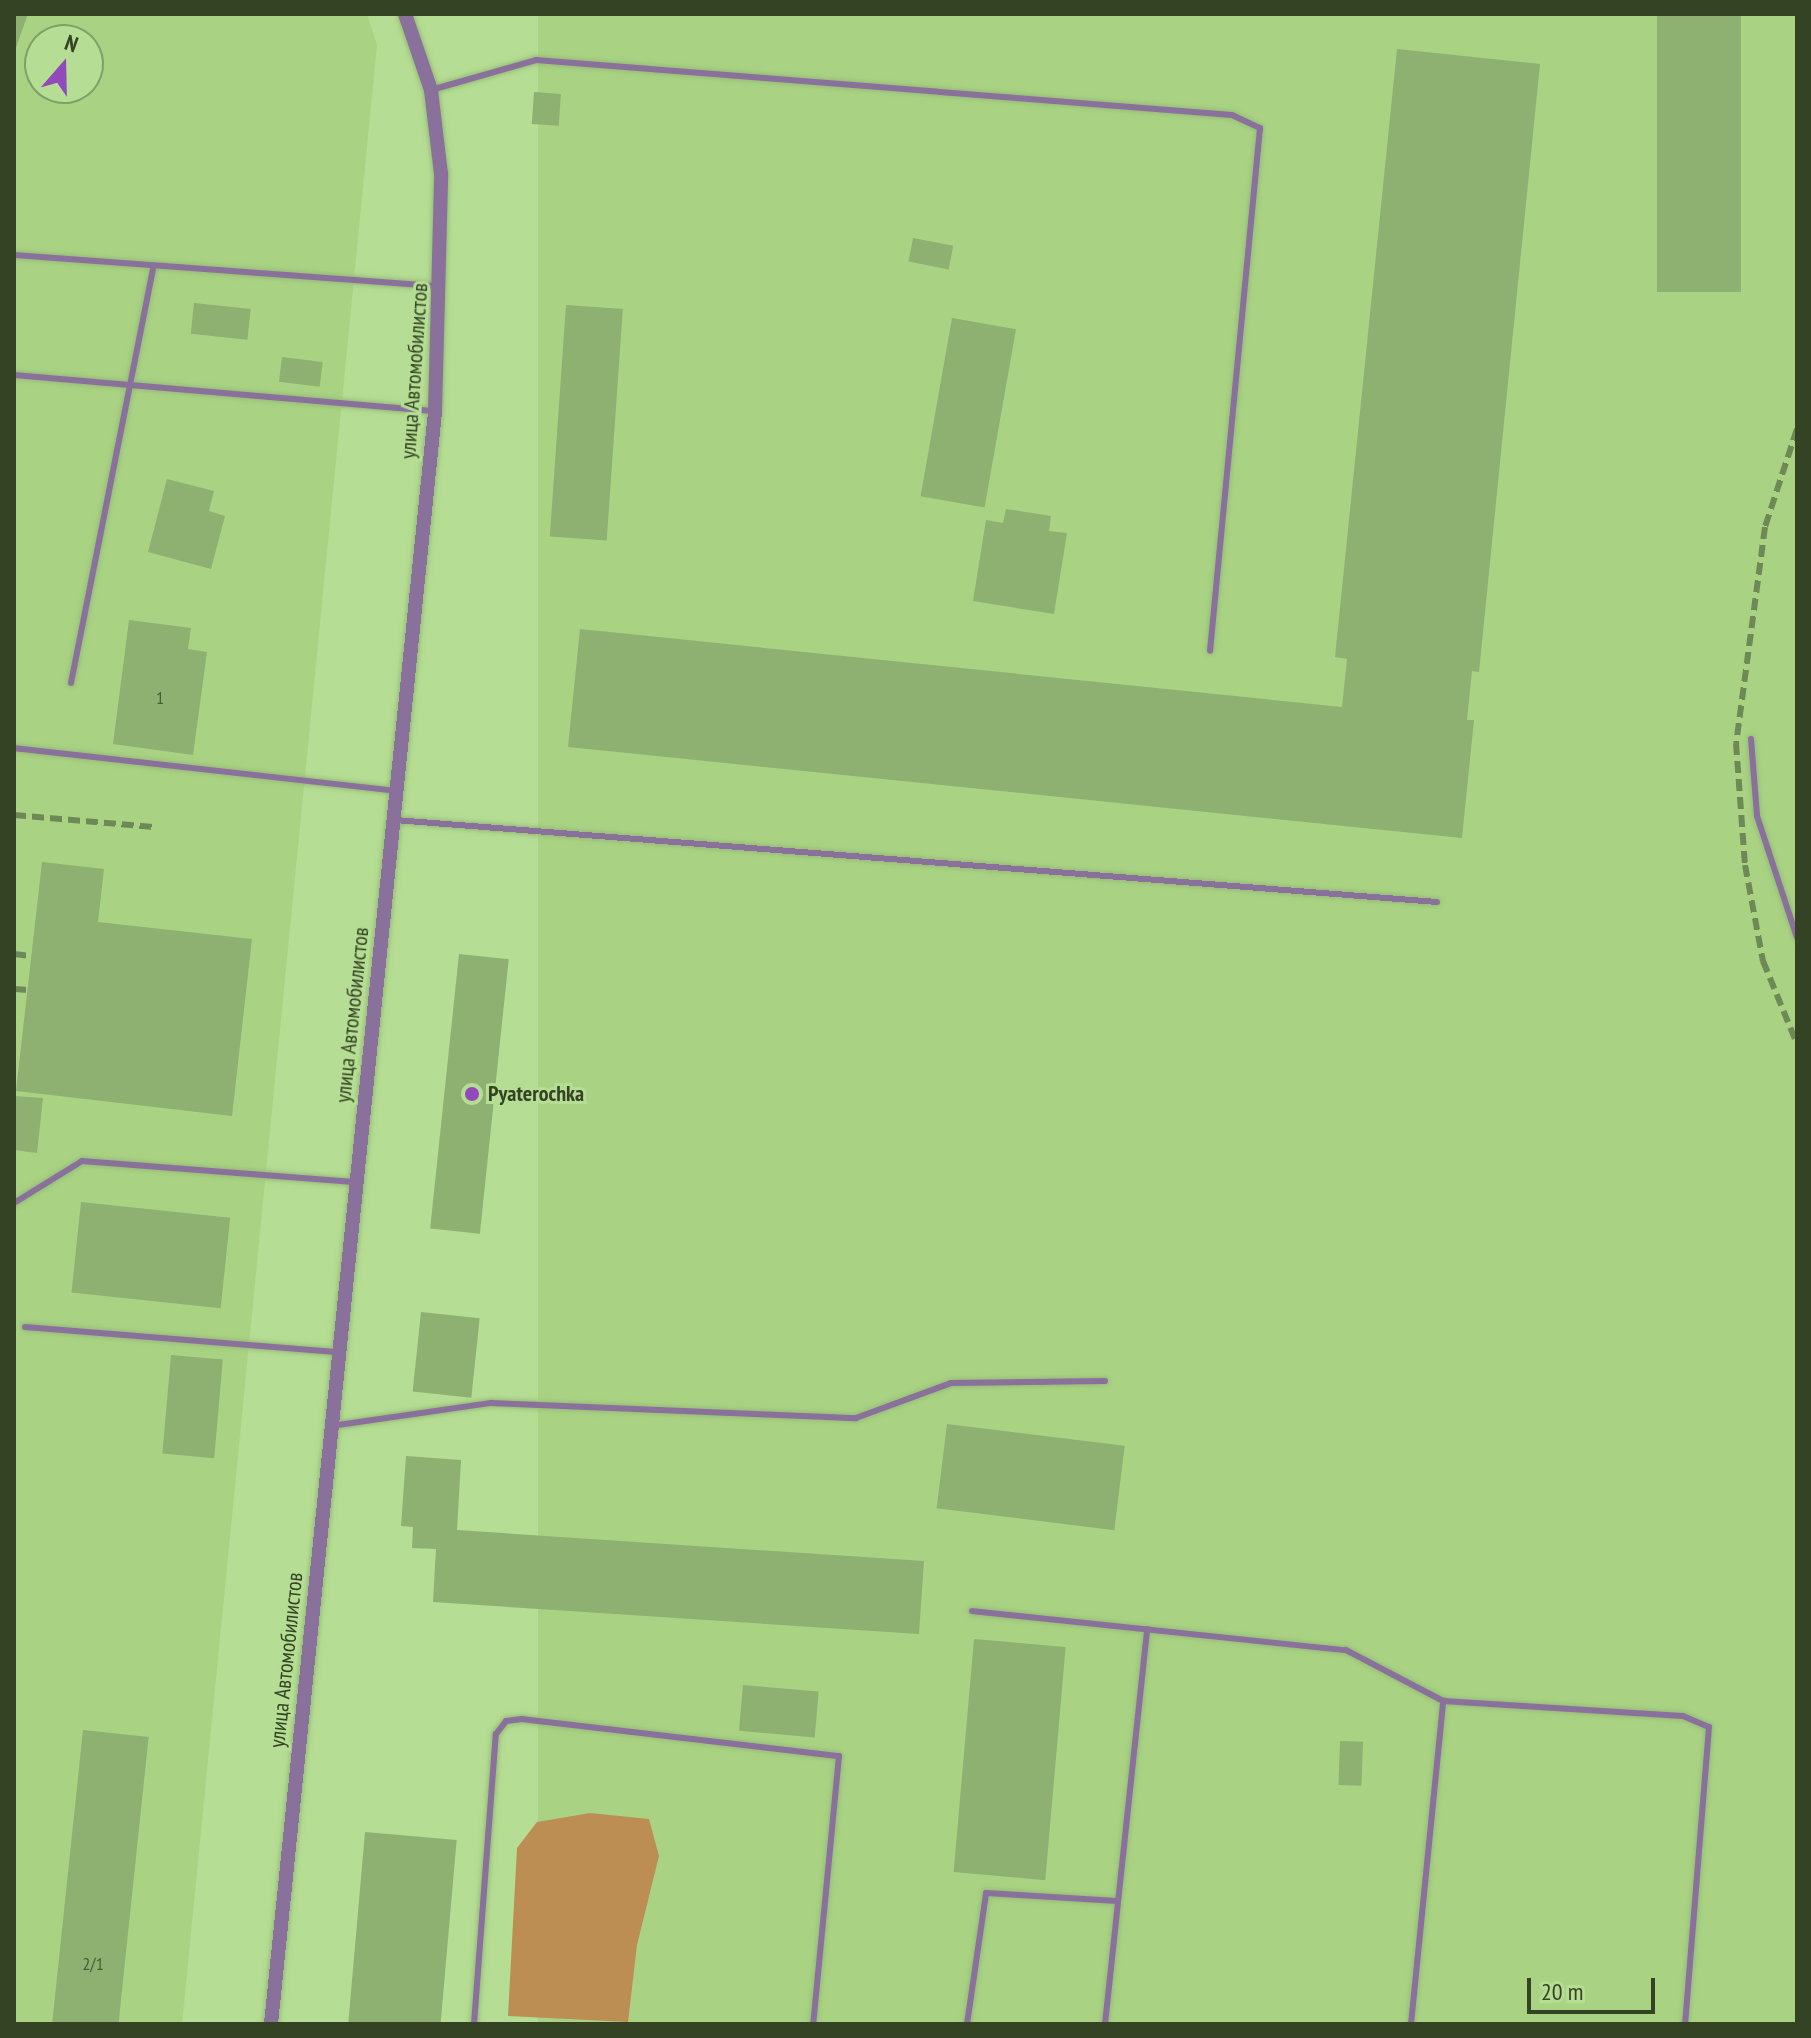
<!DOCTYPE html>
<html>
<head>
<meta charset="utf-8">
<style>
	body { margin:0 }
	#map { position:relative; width:1811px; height:2038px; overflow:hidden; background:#b5dd93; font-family:"PT Sans Narrow",sans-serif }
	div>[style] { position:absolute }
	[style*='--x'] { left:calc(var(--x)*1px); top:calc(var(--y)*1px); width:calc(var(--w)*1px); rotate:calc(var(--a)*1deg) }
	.built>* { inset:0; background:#a9d383; transform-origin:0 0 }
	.forest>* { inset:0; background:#bc8e54 }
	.building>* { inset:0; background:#8eb071; transform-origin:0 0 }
	.roads { filter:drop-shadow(0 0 2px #98bb7b) drop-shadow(0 0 2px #98bb7b) }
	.service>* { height:6px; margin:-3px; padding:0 3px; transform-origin:3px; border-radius:3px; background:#8a719b }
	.tertiary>* { height:14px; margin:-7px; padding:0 7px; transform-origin:7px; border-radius:7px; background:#8a719b }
	.rail>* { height:6px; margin-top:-3px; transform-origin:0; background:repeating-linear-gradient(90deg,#6e8956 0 12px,transparent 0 18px) }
	.dots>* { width:22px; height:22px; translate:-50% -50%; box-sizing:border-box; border:4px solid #b5dd93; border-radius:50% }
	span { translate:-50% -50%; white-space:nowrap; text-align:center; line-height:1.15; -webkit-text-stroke:6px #b5dd93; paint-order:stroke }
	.number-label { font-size:18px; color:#4a5e37 }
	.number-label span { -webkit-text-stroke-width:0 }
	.street-label { font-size:22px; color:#334324 }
	.poi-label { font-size:22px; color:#334324; font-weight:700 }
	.left { translate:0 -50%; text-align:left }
	.frame { position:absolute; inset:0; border:16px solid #334324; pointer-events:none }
	.north { position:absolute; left:24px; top:24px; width:80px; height:80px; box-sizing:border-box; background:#b5dd93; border:2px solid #819f67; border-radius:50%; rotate:20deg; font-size:22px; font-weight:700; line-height:32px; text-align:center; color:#334324 }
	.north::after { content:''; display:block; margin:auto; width:28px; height:36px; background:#9249bc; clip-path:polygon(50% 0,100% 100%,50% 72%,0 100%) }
	.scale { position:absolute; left:1527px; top:1978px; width:128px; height:36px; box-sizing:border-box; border:4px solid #334324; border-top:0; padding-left:10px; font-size:24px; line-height:28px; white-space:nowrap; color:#334324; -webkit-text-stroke:6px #b5dd93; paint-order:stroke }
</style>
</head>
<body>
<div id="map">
	<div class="built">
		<i style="clip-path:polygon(evenodd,14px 14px,367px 14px,377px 45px,182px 2024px,14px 2024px,14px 14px,40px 40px,88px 40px,88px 88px,40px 88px,40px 40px)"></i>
		<i style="left:538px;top:14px;width:1259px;height:2020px"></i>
	</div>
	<div class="forest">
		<i style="clip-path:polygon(590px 1813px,649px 1819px,659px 1856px,637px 1945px,628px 2022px,508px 2016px,517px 1848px,537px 1822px)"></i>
	</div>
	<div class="building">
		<i style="clip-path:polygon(14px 14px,28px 14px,14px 53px)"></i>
		<i style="left:1657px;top:14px;width:84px;height:278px"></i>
		<i style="clip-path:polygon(1397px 49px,1540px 64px,1479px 672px,1472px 671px,1467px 720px,1474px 720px,1462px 838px,568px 747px,580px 629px,1342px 707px,1347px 659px,1335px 657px)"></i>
		<i style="left:534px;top:92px;width:27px;height:32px;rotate:4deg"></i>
		<i style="left:913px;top:238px;width:41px;height:24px;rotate:11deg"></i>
		<i style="left:194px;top:303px;width:57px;height:31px;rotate:6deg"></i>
		<i style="left:566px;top:305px;width:57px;height:232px;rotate:4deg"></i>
		<i style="left:952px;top:318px;width:65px;height:181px;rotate:10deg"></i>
		<i style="left:282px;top:357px;width:41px;height:25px;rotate:7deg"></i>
		<i style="clip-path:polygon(167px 479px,214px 491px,209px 511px,225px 516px,211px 569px,148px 552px)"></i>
		<i style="clip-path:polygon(1006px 509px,1051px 516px,1049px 531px,1067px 533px,1054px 614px,973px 601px,986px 520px,1003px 523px)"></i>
		<i style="clip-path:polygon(129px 620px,191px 628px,188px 649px,207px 652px,193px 755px,113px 744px)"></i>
		<i style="clip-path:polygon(42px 862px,104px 869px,98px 922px,252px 939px,232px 1116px,16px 1091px)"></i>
		<i style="left:459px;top:954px;width:50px;height:276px;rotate:6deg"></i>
		<i style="clip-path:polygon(14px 1096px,43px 1098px,37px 1153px,14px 1150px)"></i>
		<i style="left:81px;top:1202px;width:150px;height:91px;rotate:6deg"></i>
		<i style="left:421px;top:1312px;width:59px;height:80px;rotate:6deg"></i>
		<i style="left:171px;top:1355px;width:52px;height:99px;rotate:5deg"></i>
		<i style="left:947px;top:1424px;width:179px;height:85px;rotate:7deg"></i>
		<i style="clip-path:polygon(406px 1456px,461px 1460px,457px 1530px,924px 1561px,919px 1634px,433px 1602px,436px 1549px,412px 1548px,413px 1527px,401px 1526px)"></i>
		<i style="left:974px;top:1639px;width:92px;height:234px;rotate:5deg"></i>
		<i style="left:743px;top:1685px;width:76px;height:46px;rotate:5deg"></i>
		<i style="left:83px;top:1730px;width:66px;height:296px;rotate:6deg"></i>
		<i style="left:1340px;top:1741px;width:23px;height:44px;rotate:2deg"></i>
		<i style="left:365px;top:1832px;width:92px;height:193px;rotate:5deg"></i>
	</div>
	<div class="roads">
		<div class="service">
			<i style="--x:431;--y:90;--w:109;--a:-15.9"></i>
			<i style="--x:536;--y:60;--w:698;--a:4.52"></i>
			<i style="--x:1232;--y:115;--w:31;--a:25"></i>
			<i style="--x:1260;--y:128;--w:525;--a:95.46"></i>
			<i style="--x:14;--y:255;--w:423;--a:4.2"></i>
			<i style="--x:14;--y:375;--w:423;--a:4.9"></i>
			<i style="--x:71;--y:683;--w:422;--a:-78.8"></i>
			<i style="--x:1751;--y:739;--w:77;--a:85.5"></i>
			<i style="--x:1757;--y:816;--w:128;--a:71.8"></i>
			<i style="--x:14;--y:748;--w:384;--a:6.4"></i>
			<i style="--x:395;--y:820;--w:1045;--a:4.5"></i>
			<i style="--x:14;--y:1203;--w:80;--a:-31.7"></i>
			<i style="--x:82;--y:1161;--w:276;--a:4.4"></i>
			<i style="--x:25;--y:1327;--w:315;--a:4.6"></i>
			<i style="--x:331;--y:1426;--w:162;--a:-8.2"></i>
			<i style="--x:491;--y:1403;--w:365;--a:2.4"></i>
			<i style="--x:856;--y:1418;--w:101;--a:-20.2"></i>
			<i style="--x:951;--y:1383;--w:154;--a:-0.7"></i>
			<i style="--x:972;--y:1611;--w:376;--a:6"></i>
			<i style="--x:1346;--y:1650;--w:110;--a:27.7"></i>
			<i style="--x:1443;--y:1701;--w:240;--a:3.6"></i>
			<i style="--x:1683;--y:1716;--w:28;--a:23"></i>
			<i style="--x:1709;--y:1727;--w:298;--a:94.6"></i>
			<i style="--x:474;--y:2024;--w:291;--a:-85.7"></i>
			<i style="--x:496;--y:1734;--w:16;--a:-52"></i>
			<i style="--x:506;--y:1721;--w:16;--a:-7"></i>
			<i style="--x:522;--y:1719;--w:319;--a:6.7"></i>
			<i style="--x:839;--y:1756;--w:269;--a:95.5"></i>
			<i style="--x:967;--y:2024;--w:132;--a:-81.7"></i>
			<i style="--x:986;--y:1893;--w:132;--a:3.5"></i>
			<i style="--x:1105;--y:2024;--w:397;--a:-83.9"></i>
			<i style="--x:1411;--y:2024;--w:325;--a:-84.3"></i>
		</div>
		<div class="tertiary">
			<i style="--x:271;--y:2024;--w:1621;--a:-84.19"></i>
			<i style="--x:435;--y:411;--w:237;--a:-88.5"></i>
			<i style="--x:441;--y:174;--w:85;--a:-96.8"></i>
			<i style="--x:431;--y:90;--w:80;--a:-108.9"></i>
		</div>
	</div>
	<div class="rail">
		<i style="--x:1797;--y:429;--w:103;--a:108.1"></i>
		<i style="--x:1765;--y:527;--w:218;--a:97.6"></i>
		<i style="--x:1736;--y:743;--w:122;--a:85.8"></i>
		<i style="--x:1745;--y:865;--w:98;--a:79.4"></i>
		<i style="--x:1763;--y:961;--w:90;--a:67.7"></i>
		<i style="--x:14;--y:815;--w:140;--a:4.9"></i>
		<i style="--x:14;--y:954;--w:17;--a:7"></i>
		<i style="--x:14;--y:989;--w:14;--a:4"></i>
	</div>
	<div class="dots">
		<i style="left:472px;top:1094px;background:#9249bc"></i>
	</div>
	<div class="number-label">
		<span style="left:160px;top:698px">1</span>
		<span style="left:93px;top:1964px">2/1</span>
	</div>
	<div class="street-label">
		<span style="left:414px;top:371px;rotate:-86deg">улица Автомобилистов</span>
		<span style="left:352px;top:1015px;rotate:-84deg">улица Автомобилистов</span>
		<span style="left:286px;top:1660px;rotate:-84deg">улица Автомобилистов</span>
	</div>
	<div class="poi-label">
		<span class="left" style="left:488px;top:1094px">Pyaterochka</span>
	</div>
	<div class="frame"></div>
	<div class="north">N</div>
	<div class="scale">20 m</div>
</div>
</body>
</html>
